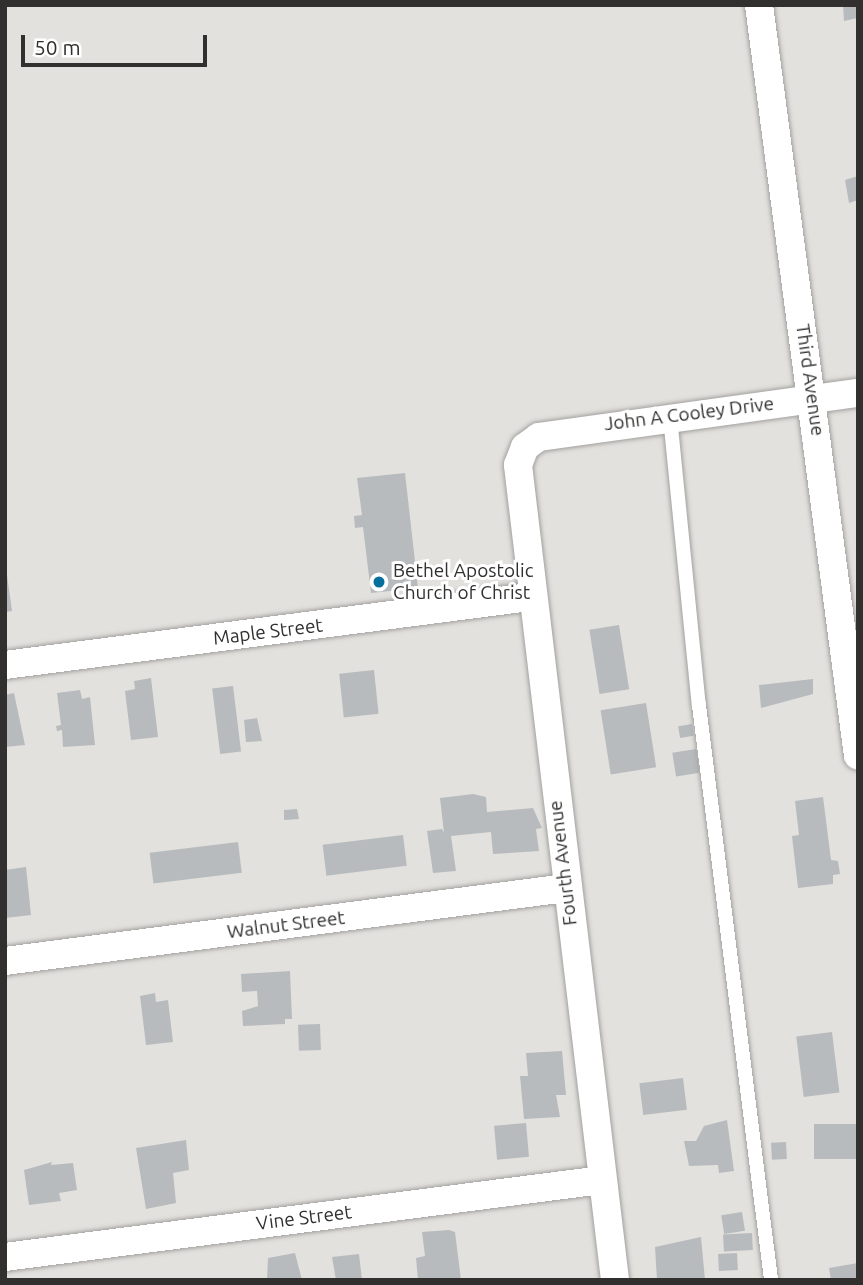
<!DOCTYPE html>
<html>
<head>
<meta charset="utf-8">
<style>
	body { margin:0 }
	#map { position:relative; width:863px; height:1285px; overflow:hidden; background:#e3e1de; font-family:Ubuntu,sans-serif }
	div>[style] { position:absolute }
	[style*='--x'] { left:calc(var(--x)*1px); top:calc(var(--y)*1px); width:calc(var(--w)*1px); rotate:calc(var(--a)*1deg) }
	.building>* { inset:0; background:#b7bbbd; transform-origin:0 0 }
	.roads { filter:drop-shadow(0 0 2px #a2a19e) drop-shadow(0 0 2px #a2a19e) }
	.service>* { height:14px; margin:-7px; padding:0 7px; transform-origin:7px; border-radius:7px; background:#fff }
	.minor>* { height:28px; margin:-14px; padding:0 14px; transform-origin:14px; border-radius:14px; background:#fff }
	.dots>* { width:19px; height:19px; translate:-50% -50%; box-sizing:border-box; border:4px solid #fff; border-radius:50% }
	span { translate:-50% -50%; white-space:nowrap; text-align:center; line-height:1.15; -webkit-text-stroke:6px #fff; paint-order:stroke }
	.street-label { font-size:19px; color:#31302f }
	.poi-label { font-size:19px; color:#31302f }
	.left { translate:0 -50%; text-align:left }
	.frame { position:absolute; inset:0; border:7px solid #31302f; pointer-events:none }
	.scale { position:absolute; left:21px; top:35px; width:186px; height:32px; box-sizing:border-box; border:4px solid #31302f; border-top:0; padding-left:9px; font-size:21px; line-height:24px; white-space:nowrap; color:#31302f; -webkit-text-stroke:5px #fff; paint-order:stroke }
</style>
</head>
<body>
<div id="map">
	<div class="building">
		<i style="clip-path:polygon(843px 5px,858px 5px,858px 18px,844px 21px)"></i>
		<i style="clip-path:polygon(858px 176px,858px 200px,849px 203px,845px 180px)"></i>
		<i style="clip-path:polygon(405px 473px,418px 588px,371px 593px,363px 527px,355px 528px,354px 516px,362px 515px,357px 478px)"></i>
		<i style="clip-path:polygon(7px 575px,12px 611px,5px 612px,5px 576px)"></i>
		<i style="left:619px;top:625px;width:65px;height:30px;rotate:81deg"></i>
		<i style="left:374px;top:670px;width:44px;height:35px;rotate:84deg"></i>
		<i style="clip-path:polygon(151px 678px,158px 737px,131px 740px,125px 691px,135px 689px,134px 681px)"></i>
		<i style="clip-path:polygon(813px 679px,813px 694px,761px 708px,759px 685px)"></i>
		<i style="left:233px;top:686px;width:66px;height:21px;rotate:83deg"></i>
		<i style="clip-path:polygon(80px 690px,82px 699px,90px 697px,95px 745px,63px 747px,62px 730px,57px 731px,56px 726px,61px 725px,57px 693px)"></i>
		<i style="clip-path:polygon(14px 693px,25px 745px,5px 747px,5px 695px)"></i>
		<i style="left:646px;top:703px;width:65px;height:46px;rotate:81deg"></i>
		<i style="clip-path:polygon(257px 718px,262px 741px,246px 742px,244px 720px)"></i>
		<i style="left:692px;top:724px;width:12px;height:14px;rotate:81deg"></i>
		<i style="left:696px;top:749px;width:24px;height:24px;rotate:81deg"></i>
		<i style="clip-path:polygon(473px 794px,486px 797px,487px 812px,533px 808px,542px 828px,536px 829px,539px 851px,493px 854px,491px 832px,451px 836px,456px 871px,433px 873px,427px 831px,442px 829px,444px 833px,440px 798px)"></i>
		<i style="clip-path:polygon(823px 797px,831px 860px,838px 861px,840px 874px,833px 875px,833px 884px,798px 888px,792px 836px,799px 835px,795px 801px)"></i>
		<i style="clip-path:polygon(297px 809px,299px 819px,284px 820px,284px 810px)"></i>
		<i style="left:403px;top:835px;width:31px;height:81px;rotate:83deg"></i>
		<i style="left:238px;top:842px;width:31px;height:89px;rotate:83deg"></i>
		<i style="clip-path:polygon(26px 867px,31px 915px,5px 918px,5px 870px)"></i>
		<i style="clip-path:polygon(290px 971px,292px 1019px,285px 1019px,285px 1024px,243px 1026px,242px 1011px,258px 1006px,257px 991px,242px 992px,241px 974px)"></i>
		<i style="clip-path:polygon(155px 993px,156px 1002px,168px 1000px,173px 1042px,146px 1045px,140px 996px)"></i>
		<i style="left:320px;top:1024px;width:26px;height:22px;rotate:88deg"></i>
		<i style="left:832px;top:1032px;width:61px;height:36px;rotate:83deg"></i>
		<i style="clip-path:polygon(562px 1051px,566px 1095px,556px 1095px,560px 1117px,524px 1119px,520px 1076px,528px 1076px,526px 1053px)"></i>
		<i style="left:683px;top:1078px;width:32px;height:44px;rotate:83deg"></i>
		<i style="clip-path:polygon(727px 1120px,734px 1171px,719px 1173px,718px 1165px,689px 1166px,684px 1141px,696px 1141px,704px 1126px)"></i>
		<i style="left:526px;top:1123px;width:34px;height:32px;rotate:85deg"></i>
		<i style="left:858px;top:1124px;width:35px;height:44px;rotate:90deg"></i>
		<i style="clip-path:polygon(186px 1140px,189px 1170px,173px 1173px,176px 1203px,146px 1209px,136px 1148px)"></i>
		<i style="left:786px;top:1142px;width:17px;height:15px;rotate:87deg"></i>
		<i style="clip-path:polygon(52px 1162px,51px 1165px,73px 1163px,77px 1190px,59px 1193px,61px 1201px,29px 1205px,24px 1170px)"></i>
		<i style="left:742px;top:1212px;width:19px;height:21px;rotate:81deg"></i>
		<i style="clip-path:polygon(449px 1230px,455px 1232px,461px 1280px,418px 1280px,416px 1258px,425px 1256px,422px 1232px)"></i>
		<i style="left:752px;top:1233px;width:17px;height:29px;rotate:87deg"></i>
		<i style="clip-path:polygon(701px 1237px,705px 1280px,657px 1280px,655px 1247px)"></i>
		<i style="clip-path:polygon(295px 1253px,302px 1280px,267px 1280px,268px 1258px)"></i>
		<i style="left:737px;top:1253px;width:17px;height:19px;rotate:87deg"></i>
		<i style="clip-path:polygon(359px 1254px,362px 1280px,336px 1280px,332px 1257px)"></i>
		<i style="clip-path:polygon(858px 1263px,858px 1280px,831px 1280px,829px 1268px)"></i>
	</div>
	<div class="roads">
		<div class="service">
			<i style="--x:670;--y:417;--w:289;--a:84.3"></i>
			<i style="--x:699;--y:705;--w:579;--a:82.86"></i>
		</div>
		<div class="minor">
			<i style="--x:759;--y:5;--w:757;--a:82.49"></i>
			<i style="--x:5;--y:665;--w:529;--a:-7.38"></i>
			<i style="--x:5;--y:961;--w:566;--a:-7.41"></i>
			<i style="--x:5;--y:1257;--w:602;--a:-7.35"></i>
			<i style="--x:615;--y:1280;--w:821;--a:-96.79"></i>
			<i style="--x:518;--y:465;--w:19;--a:-69"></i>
			<i style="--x:525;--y:447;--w:17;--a:-36"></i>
			<i style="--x:539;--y:437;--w:322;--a:-7.9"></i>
		</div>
	</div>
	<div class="dots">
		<i style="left:379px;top:582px;background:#076f9c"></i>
	</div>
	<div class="street-label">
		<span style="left:810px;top:380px;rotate:82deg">Third Avenue</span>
		<span style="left:689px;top:414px;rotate:-7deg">John A Cooley Drive</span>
		<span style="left:268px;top:632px;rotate:-7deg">Maple Street</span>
		<span style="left:563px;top:863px;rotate:-97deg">Fourth Avenue</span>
		<span style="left:286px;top:925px;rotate:-7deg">Walnut Street</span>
		<span style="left:304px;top:1218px;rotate:-7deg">Vine Street</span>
	</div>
	<div class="poi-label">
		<span class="left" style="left:393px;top:582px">Bethel Apostolic<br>Church of Christ</span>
	</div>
	<div class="frame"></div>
	<div class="scale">50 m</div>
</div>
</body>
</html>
